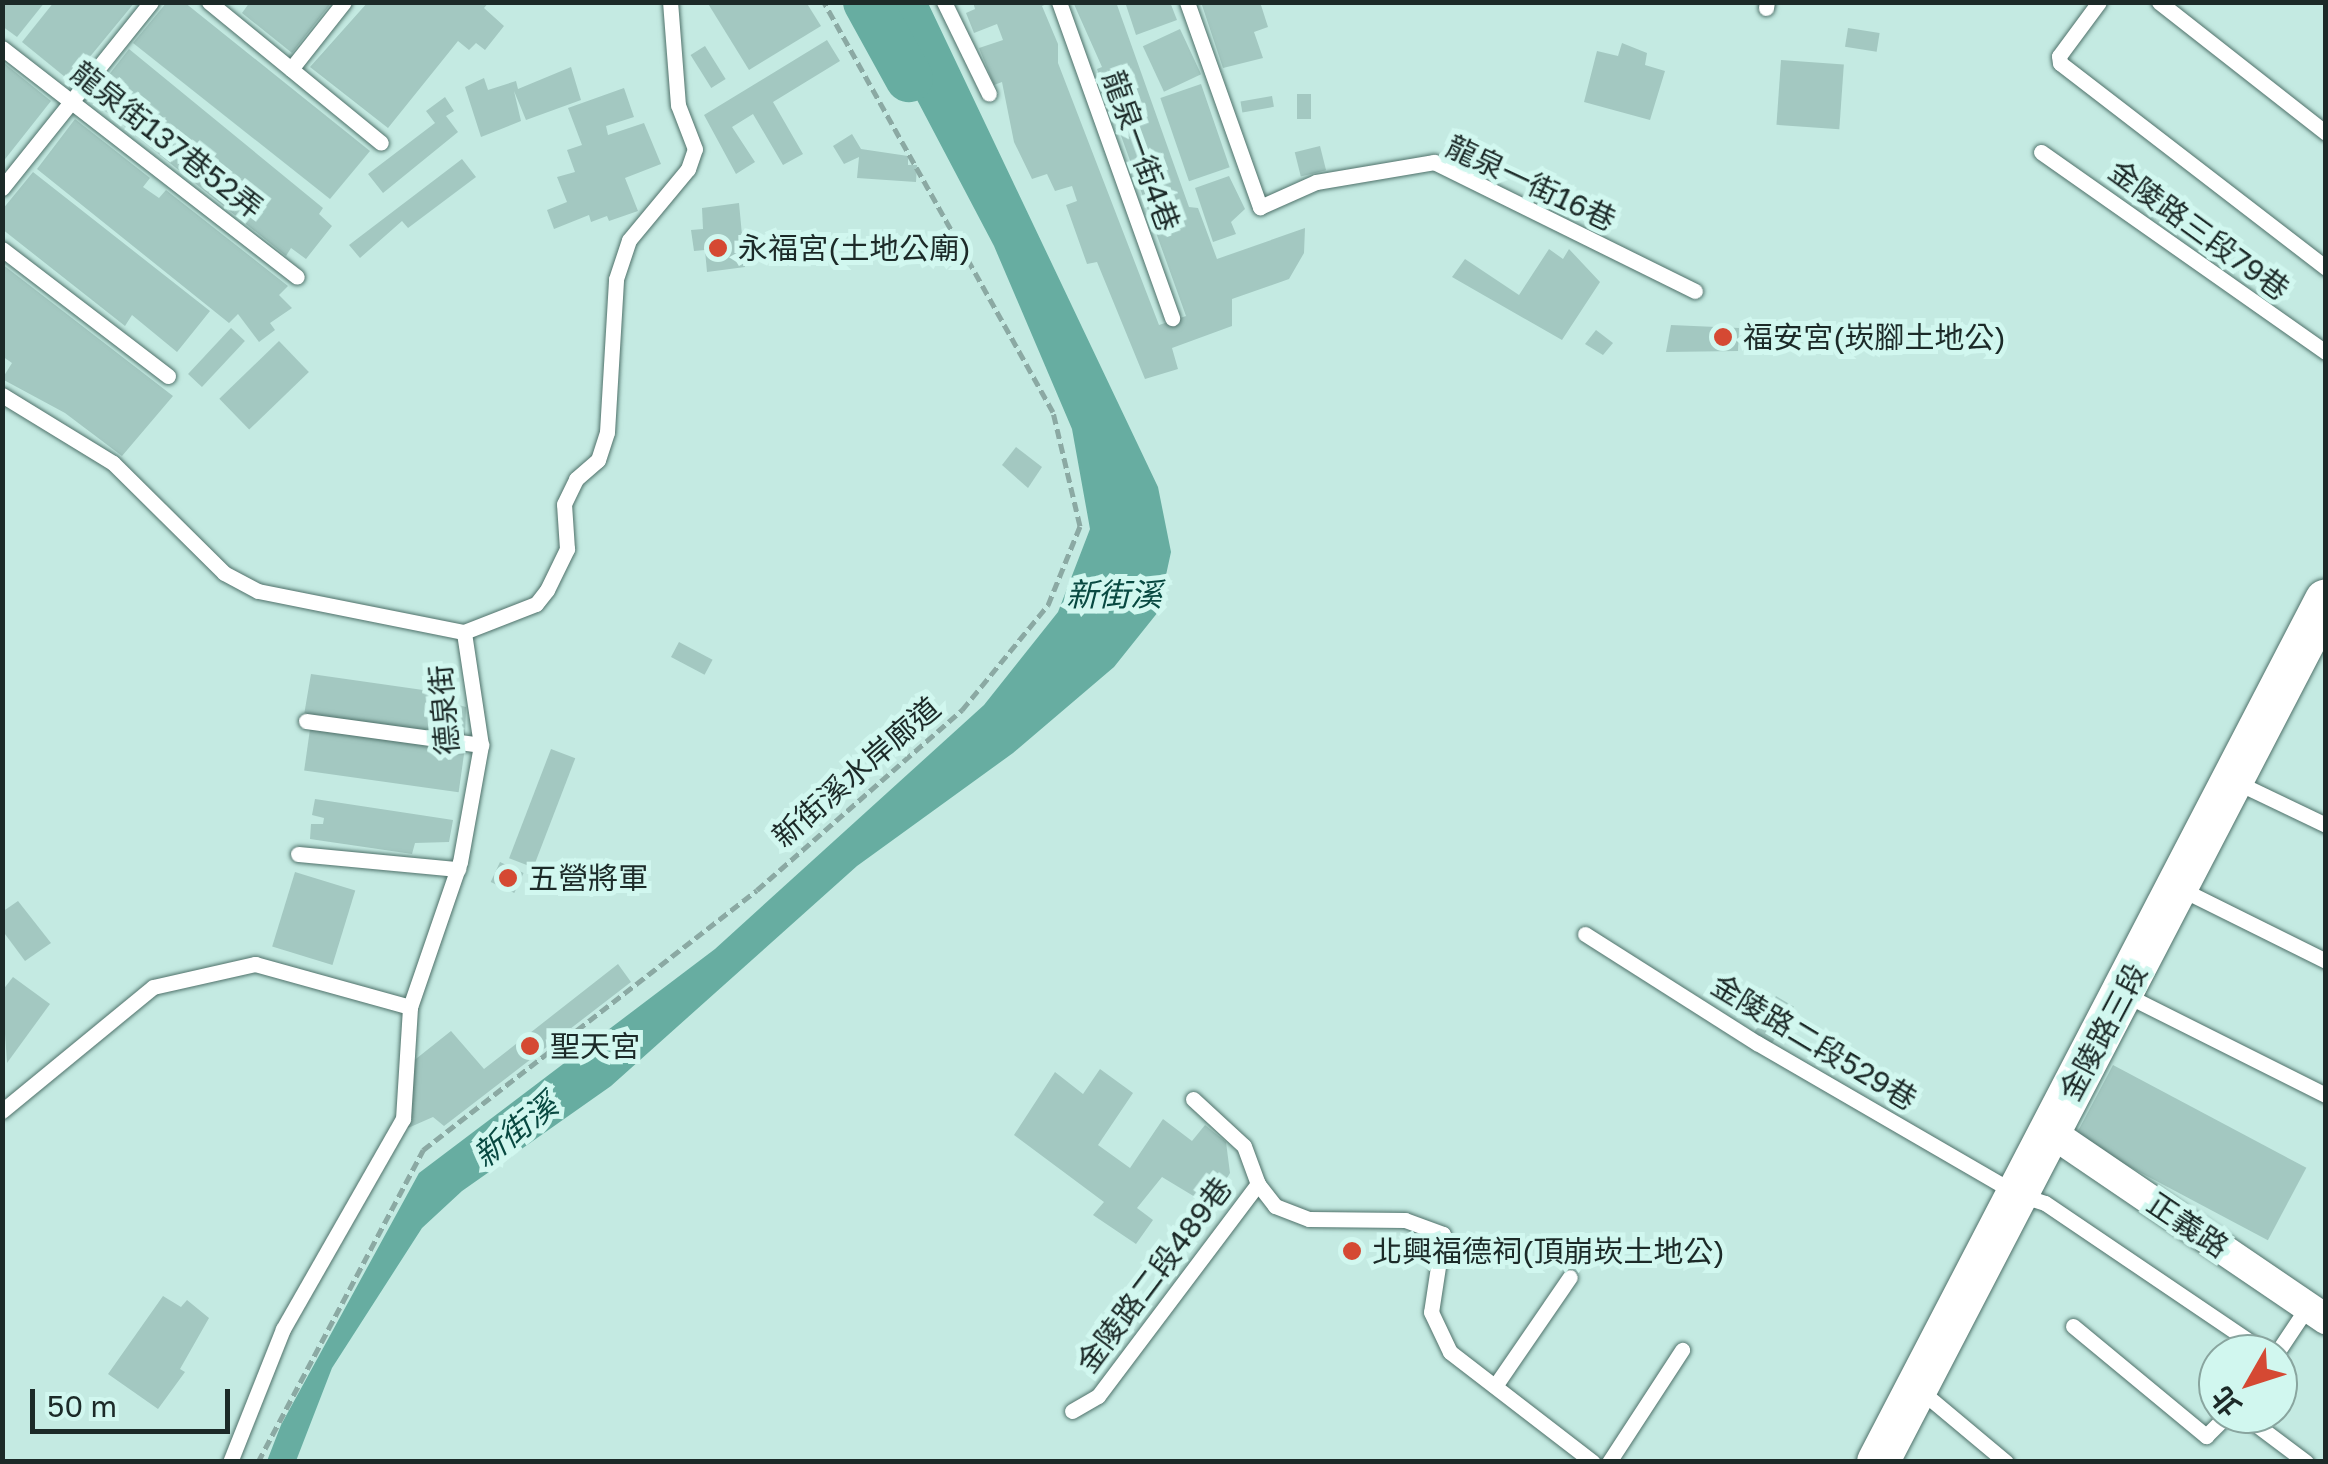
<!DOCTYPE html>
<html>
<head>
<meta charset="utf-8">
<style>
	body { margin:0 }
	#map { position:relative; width:2328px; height:1464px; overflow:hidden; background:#c4eae2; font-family:"Golos Text","Noto Sans TC",sans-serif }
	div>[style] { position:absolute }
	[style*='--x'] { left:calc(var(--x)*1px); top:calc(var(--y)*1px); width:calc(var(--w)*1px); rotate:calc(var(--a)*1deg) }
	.water>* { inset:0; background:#67ada1 }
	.river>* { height:48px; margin:-24px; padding:0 24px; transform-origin:24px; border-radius:24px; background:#67ada1 }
	.building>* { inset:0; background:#a3c8c1; transform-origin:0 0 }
	.path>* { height:5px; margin-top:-2.5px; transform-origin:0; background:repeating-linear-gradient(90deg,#8ba9a3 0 10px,transparent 0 15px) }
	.roads { filter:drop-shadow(0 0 2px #4f716a) drop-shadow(0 0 2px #4f716a) }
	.lane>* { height:15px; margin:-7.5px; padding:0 7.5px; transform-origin:7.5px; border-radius:7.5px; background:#fff }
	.street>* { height:30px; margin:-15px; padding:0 15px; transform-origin:15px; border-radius:15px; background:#fff }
	.secondary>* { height:42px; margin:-21px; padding:0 21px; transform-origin:21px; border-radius:21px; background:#fff }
	.dots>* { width:28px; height:28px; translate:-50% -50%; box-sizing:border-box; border:5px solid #d1f7ef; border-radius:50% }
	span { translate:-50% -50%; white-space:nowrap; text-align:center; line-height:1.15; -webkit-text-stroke:10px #d1f7ef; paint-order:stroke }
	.street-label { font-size:30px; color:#1c2a28 }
	.poi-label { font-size:30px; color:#1c2a28 }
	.left { translate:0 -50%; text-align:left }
	.water-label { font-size:32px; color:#084941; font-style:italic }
	.frame { position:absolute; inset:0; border:5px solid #1c2a28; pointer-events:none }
	.north { position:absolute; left:2198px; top:1334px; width:100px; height:100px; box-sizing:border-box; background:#d1f7ef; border:2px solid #89a59f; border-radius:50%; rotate:231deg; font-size:28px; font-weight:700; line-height:40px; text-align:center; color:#1c2a28 }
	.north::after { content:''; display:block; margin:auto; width:35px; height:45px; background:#d54933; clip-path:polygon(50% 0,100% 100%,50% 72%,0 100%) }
	.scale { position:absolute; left:30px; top:1389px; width:200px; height:45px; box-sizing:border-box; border:5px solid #1c2a28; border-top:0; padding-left:12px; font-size:30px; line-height:35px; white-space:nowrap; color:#1c2a28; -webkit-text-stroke:8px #d1f7ef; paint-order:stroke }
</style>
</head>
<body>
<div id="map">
	<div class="water">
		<i style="clip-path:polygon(866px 3px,928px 3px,1158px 487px,1171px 552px,1158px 612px,1114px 667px,1013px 753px,857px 866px,611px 1086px,462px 1191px,422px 1228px,332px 1368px,296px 1461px,267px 1461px,281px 1425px,419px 1173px,715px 949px,984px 705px,1058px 612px,1090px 529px,1072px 429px,994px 246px)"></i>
	</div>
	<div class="river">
		<i style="--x:867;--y:2;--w:87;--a:61.1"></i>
	</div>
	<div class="building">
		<i style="clip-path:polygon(2px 2px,45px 2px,17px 37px,2px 26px)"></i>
		<i style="clip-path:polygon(54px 2px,135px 2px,70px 81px,22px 42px)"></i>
		<i style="clip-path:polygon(167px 2px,184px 2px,370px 151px,330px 199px,133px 43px)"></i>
		<i style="clip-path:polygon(250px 2px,332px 2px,292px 53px,242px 13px)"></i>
		<i style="clip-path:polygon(368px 2px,489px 2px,484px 8px,504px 26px,485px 50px,476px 43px,469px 50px,458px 41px,388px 128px,310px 67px)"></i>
		<i style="clip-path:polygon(707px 2px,806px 2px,821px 26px,749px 70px)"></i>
		<i style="clip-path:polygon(973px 2px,1051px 2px,1042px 6px,1058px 44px,1058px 63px,1159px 325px,1186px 316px,1097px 69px,1102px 67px,1073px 2px,1116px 2px,1189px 207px,1198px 208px,1217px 259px,1305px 228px,1304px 253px,1289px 279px,1232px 299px,1232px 326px,1172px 348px,1178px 369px,1145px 379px,1097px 262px,1087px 264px,1066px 205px,1077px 201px,1072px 186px,1055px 191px,1047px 174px,1032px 179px,1014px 142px,1002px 82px,994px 85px,979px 48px,1003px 40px,997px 24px,974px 33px,966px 13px,975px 9px)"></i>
		<i style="clip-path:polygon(1125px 2px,1170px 2px,1177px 20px,1136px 35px)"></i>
		<i style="clip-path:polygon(1201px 2px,1260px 2px,1268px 27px,1254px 32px,1263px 58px,1223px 68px)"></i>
		<i style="left:1848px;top:28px;width:32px;height:19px;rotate:9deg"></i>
		<i style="left:1180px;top:29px;width:50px;height:41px;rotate:65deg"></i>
		<i style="clip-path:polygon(827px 40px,840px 61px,773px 102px,803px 154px,783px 165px,753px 114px,732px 127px,755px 162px,736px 174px,704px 115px)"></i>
		<i style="clip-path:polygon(1622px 43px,1647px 53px,1645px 65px,1665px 71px,1650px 120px,1584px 102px,1597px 51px,1618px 56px)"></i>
		<i style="left:705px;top:46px;width:39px;height:17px;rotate:58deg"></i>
		<i style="clip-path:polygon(129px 49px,323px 208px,319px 214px,332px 226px,306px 259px,291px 248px,286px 256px,90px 99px)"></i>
		<i style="left:1781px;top:60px;width:63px;height:65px;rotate:4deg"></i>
		<i style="clip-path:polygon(4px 63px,51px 101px,2px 163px,2px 66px)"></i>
		<i style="clip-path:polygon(571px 67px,581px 100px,526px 120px,514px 91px,521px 121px,481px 137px,465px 87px,484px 78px,488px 90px,516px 81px,518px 89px)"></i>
		<i style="left:1201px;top:84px;width:88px;height:43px;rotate:71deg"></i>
		<i style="clip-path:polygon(624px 88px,634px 117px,606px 126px,608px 135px,644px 123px,661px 164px,625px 178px,638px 211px,609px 221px,607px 216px,591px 222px,589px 215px,554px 229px,547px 210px,567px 202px,557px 177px,575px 172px,567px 150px,582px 145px,568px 108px)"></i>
		<i style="left:1297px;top:94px;width:14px;height:25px"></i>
		<i style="left:1272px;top:96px;width:11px;height:32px;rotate:80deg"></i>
		<i style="clip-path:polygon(445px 97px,454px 111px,446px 116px,458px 132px,383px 193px,368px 174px,435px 123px,426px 111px)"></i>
		<i style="clip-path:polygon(75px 119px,150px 178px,143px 187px,159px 198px,166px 190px,288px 286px,279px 295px,292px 308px,270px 323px,275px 330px,259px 342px,238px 314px,229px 323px,37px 169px)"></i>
		<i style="clip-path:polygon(852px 134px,861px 149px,908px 156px,908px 165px,917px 165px,916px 182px,857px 178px,859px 157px,844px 164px,833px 146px)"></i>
		<i style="left:1320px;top:146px;width:25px;height:26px;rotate:76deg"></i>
		<i style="clip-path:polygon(462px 159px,476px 177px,408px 228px,402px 221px,360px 258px,349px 245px)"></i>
		<i style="clip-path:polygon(33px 172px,210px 311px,177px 352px,132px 315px,125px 326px,2px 229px,2px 210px)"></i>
		<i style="clip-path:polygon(1229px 176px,1245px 209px,1231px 222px,1236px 234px,1213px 242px,1195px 188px)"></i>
		<i style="clip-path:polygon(739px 203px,745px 267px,707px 272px,705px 250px,694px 251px,691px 230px,703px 229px,702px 208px)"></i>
		<i style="clip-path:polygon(1549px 249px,1563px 259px,1569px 249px,1600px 282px,1562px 340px,1452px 277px,1465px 259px,1519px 295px)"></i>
		<i style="clip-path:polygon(2px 264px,173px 396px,122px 456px,65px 413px,2px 379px,12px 363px,2px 356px)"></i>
		<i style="clip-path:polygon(1671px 325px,1739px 328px,1738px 351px,1666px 352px)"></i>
		<i style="left:231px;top:328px;width:19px;height:63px;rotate:43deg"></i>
		<i style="clip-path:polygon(1596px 330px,1613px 343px,1603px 355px,1585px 344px)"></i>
		<i style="left:279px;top:341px;width:43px;height:83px;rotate:46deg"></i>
		<i style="clip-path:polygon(1016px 447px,1042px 467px,1028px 488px,1002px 465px)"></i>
		<i style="left:679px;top:642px;width:38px;height:17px;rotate:28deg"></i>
		<i style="clip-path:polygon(311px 674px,437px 692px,436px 699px,466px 707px,465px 739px,304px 715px)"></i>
		<i style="left:310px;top:729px;width:156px;height:42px;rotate:8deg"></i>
		<i style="left:551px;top:749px;width:26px;height:117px;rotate:21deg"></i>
		<i style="clip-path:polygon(315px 799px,453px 820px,449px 842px,415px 843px,412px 854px,310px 839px,311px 824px,323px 824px,324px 818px,312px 815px)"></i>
		<i style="left:500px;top:862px;width:26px;height:22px;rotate:25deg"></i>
		<i style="left:295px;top:872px;width:63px;height:78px;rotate:17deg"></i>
		<i style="clip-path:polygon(18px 901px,51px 943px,25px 961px,2px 930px,2px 912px)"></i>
		<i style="clip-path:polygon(618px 964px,631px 982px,444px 1126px,433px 1117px,408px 1128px,412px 1062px,451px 1031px,484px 1069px)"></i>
		<i style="clip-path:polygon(13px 977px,50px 1004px,7px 1063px,2px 991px)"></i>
		<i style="left:1776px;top:996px;width:21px;height:49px;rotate:31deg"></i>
		<i style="left:2113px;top:1065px;width:219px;height:82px;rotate:28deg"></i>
		<i style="clip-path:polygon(1100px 1069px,1133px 1093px,1098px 1145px,1130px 1168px,1163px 1119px,1192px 1141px,1205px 1125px,1226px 1142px,1230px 1173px,1210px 1206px,1162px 1177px,1137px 1208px,1153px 1220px,1136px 1244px,1093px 1215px,1104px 1202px,1014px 1135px,1055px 1072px,1083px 1094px)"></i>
		<i style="clip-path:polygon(163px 1296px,181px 1307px,187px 1300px,209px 1318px,180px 1369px,185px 1372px,158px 1409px,108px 1374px)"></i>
	</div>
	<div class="path">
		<i style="--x:258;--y:1462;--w:353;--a:-62.1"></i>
		<i style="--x:423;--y:1150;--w:423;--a:-37.9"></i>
		<i style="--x:757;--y:890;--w:273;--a:-41.3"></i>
		<i style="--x:962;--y:710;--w:136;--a:-50.7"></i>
		<i style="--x:1048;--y:605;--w:85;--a:-67.9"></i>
		<i style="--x:1080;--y:526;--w:117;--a:-103.3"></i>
		<i style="--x:1053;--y:412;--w:470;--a:-119.2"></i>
	</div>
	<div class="roads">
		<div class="lane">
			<i style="--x:209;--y:2;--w:222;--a:39.3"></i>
			<i style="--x:944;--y:2;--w:102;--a:63.9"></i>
			<i style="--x:1059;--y:2;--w:336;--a:70.3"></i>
			<i style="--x:1187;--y:2;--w:218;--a:70.4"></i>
			<i style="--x:1260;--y:207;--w:61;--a:-24.1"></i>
			<i style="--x:1316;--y:182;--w:120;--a:-9.6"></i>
			<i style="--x:1434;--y:162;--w:291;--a:26.3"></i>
			<i style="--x:2099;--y:2;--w:67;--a:126.5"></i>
			<i style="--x:2059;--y:56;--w:7;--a:82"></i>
			<i style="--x:2060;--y:63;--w:336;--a:37.6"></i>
			<i style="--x:2159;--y:2;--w:212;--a:38.1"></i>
			<i style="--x:1766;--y:8;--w:6;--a:-81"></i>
			<i style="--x:2;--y:48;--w:373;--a:37.8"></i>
			<i style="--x:291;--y:69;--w:85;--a:-51.7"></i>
			<i style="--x:2041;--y:152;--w:348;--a:35.1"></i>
			<i style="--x:2;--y:188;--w:238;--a:-51.3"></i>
			<i style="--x:2;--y:249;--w:209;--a:37.4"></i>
			<i style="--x:2;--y:395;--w:130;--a:31.5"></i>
			<i style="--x:113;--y:463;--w:156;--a:44.7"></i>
			<i style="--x:224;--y:573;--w:38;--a:28"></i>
			<i style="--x:258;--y:591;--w:210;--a:11.3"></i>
			<i style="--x:464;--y:632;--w:77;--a:-21.3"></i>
			<i style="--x:536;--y:604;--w:18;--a:-52"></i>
			<i style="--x:547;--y:590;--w:46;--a:-64"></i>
			<i style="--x:567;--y:549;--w:45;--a:-93.8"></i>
			<i style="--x:564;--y:504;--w:28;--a:-64"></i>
			<i style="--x:576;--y:479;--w:29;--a:-41"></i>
			<i style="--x:598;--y:460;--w:29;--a:-72"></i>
			<i style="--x:607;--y:432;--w:153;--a:-86.6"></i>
			<i style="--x:616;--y:279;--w:41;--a:-71.6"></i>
			<i style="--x:629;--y:240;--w:92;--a:-50.3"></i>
			<i style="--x:688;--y:169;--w:21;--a:-71"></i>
			<i style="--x:695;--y:149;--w:47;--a:-111.1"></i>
			<i style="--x:678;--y:105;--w:103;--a:-94.4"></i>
			<i style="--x:306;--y:721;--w:177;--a:7.8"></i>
			<i style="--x:2234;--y:781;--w:102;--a:25.6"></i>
			<i style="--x:298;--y:854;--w:161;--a:5.4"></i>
			<i style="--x:2181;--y:889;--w:162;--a:26.4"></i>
			<i style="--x:1585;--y:934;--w:204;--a:32.4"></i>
			<i style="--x:1757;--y:1043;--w:301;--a:30.1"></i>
			<i style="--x:2017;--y:1194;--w:29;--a:18"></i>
			<i style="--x:2045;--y:1203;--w:269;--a:34.1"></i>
			<i style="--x:2124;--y:994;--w:226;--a:26.6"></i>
			<i style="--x:1193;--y:1099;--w:69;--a:42.7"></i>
			<i style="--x:1244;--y:1146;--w:40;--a:69.8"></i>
			<i style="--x:2;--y:1111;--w:195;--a:-39.4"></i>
			<i style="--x:153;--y:987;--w:105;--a:-12.7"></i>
			<i style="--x:255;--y:964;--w:161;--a:15.5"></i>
			<i style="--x:2073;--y:1326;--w:173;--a:39.6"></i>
			<i style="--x:2206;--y:1436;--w:31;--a:-45"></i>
			<i style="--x:2276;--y:1354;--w:58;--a:-56.3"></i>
			<i style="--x:1495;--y:1386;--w:132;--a:-55.5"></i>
			<i style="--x:1921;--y:1391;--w:111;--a:39.9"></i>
			<i style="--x:1072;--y:1411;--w:30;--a:-30"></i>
			<i style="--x:1098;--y:1396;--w:266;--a:-53"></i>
			<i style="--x:1258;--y:1184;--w:28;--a:52"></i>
			<i style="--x:1275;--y:1206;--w:36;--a:21"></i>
			<i style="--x:1309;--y:1219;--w:96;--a:0.6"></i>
			<i style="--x:1405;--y:1220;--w:40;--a:20.2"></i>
			<i style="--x:1443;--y:1234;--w:79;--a:98.7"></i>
			<i style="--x:1431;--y:1312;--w:44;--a:64.6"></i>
			<i style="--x:1450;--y:1352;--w:180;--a:37.6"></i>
			<i style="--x:2242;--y:1414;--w:80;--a:36.9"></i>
			<i style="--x:230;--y:1462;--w:143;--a:-68.3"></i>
			<i style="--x:283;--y:1329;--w:242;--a:-60.3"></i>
			<i style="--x:403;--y:1119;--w:112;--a:-86.4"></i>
			<i style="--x:410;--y:1007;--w:153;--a:-71"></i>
			<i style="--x:460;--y:862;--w:119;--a:-79.8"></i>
			<i style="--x:481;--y:745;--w:114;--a:-98.6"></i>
			<i style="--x:1609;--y:1462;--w:134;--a:-56.9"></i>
		</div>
		<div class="street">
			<i style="--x:2049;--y:1131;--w:335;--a:34.2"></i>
		</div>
		<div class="secondary">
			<i style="--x:1878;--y:1462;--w:971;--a:-62.54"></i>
		</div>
	</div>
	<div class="dots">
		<i style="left:718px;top:248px;background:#d54933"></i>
		<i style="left:1723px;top:337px;background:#d54933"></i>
		<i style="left:508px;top:878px;background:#d54933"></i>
		<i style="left:530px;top:1046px;background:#d54933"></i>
		<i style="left:1352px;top:1251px;background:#d54933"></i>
	</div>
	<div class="street-label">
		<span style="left:167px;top:140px;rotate:38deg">龍泉街137巷52弄</span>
		<span style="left:1141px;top:151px;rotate:70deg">龍泉一街4巷</span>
		<span style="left:1531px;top:183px;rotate:25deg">龍泉一街16巷</span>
		<span style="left:2199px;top:230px;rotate:36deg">金陵路三段79巷</span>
		<span style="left:444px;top:710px;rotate:-95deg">德泉街</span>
		<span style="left:856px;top:772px;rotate:-41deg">新街溪水岸廊道</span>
		<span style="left:2103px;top:1032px;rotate:-62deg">金陵路三段</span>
		<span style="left:1814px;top:1042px;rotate:31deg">金陵路二段529巷</span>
		<span style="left:2188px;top:1225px;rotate:34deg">正義路</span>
		<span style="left:1154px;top:1275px;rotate:-53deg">金陵路二段489巷</span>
	</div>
	<div class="poi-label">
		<span class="left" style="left:738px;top:248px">永福宮(土地公廟)</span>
		<span class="left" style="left:1743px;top:337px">福安宮(崁腳土地公)</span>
		<span class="left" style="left:528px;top:878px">五營將軍</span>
		<span class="left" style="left:550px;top:1046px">聖天宮</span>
		<span class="left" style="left:1372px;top:1251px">北興福德祠(頂崩崁土地公)</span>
	</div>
	<div class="water-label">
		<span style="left:1114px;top:594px">新街溪</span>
		<span style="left:515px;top:1130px;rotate:-38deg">新街溪</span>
	</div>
	<div class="frame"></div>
	<div class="north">北</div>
	<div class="scale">50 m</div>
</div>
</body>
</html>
